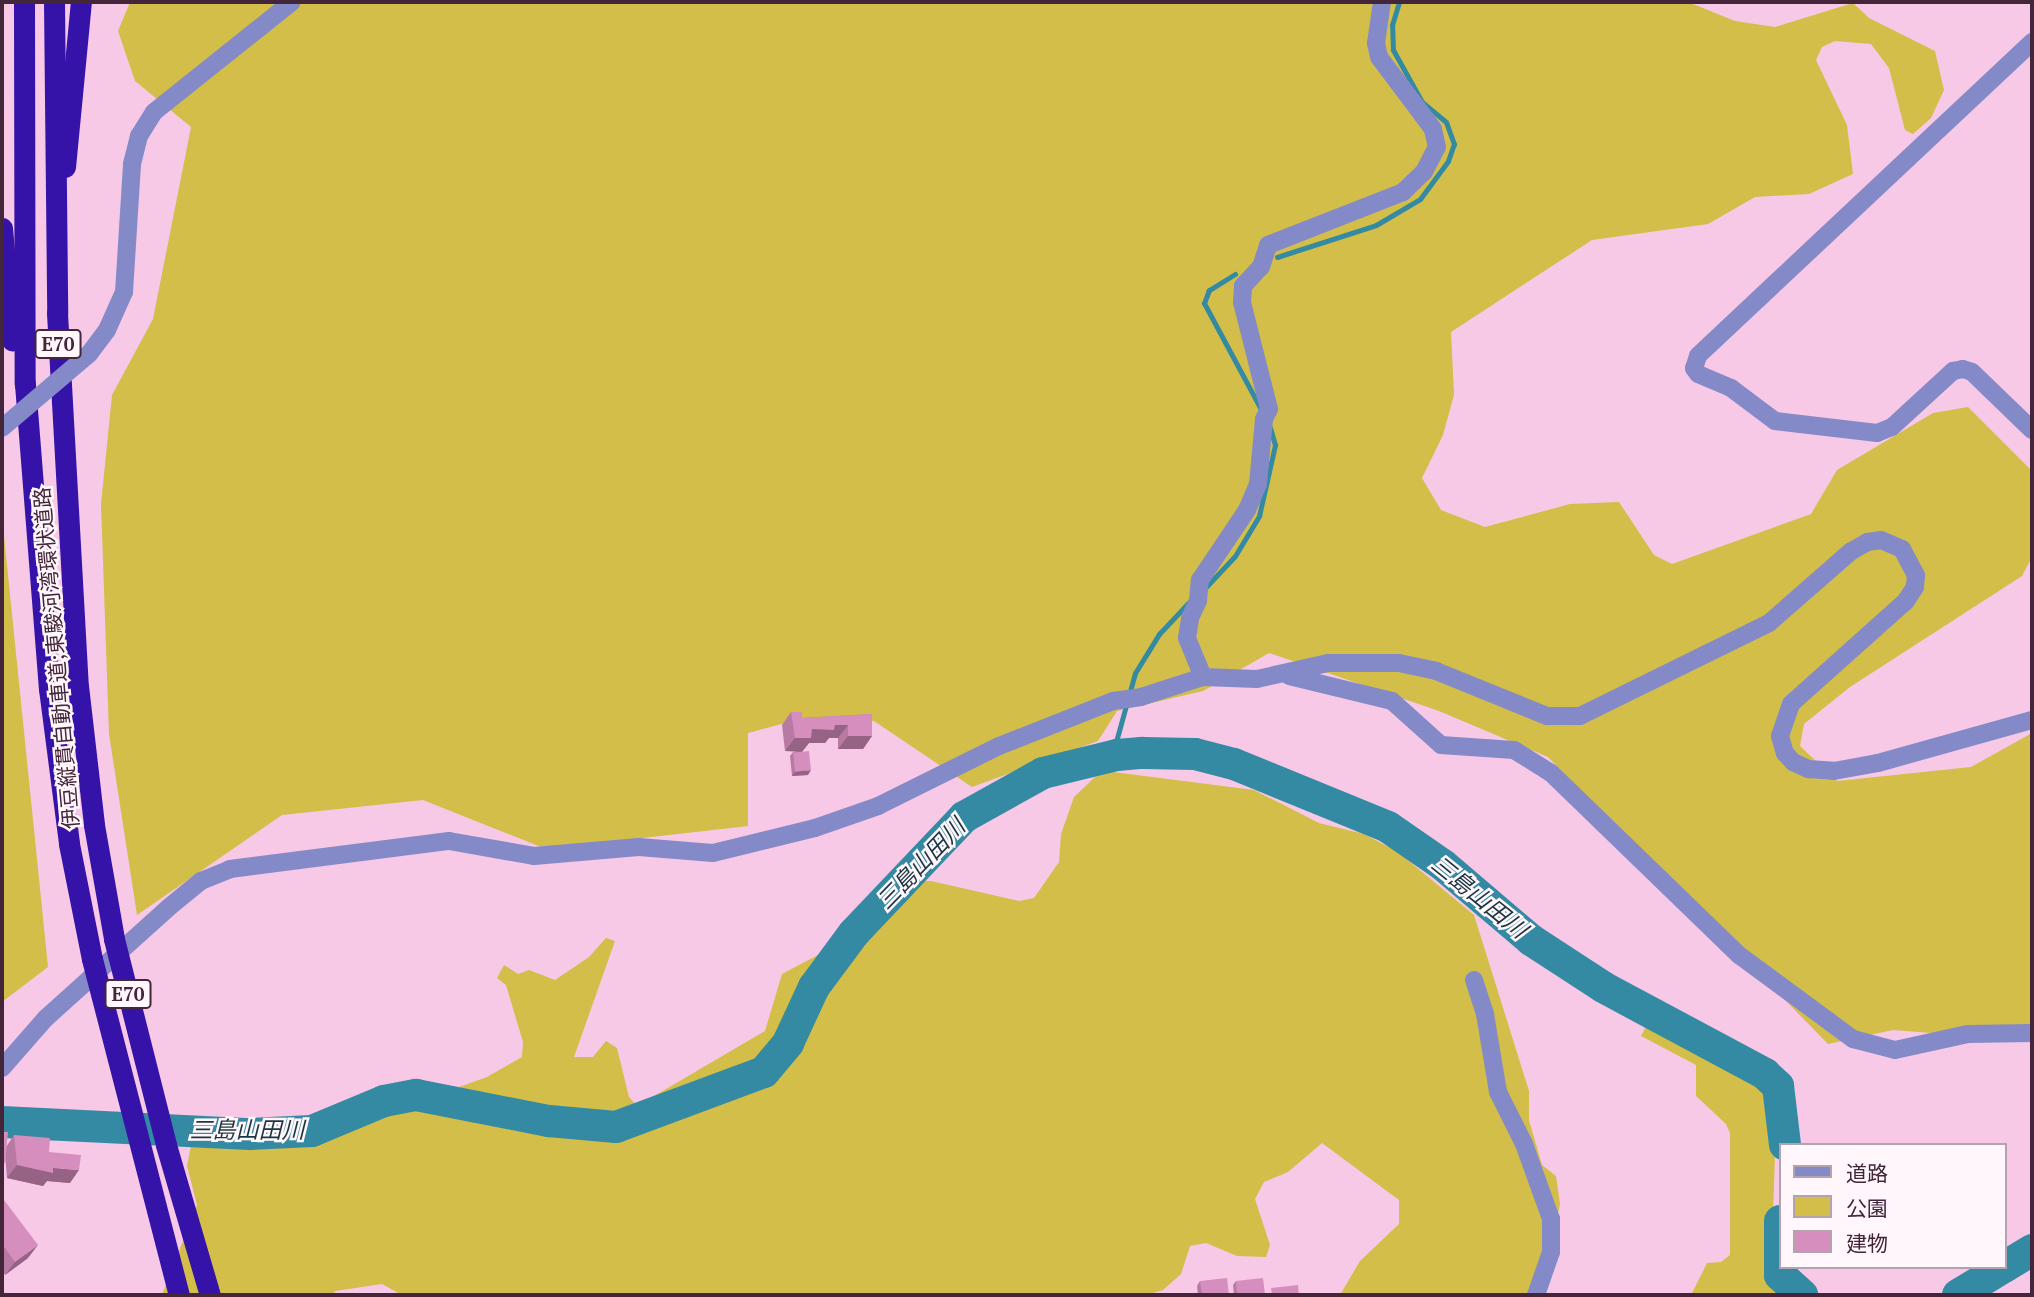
<!DOCTYPE html>
<html>
<head>
<meta charset="utf-8">
<style>
	body { margin:0 }
	#map { position:relative; width:2034px; height:1297px; overflow:hidden; background:#f7c9e6; font-family:"PT Serif","Noto Sans JP",serif }
	div>[style] { position:absolute }
	[style*='--x'] { left:calc(var(--x)*1px); top:calc(var(--y)*1px); width:calc(var(--w)*1px); rotate:calc(var(--a)*1deg) }
	.green>* { inset:0; background:#d2be49 }
	.stream>* { height:5px; margin:-2.5px; padding:0 2.5px; transform-origin:2.5px; border-radius:2.5px; background:#338aa2 }
	.river>* { height:32px; margin:-16px; padding:0 16px; transform-origin:16px; border-radius:16px; background:#338aa2 }
	.minor>* { height:18px; margin:-9px; padding:0 9px; transform-origin:9px; border-radius:9px; background:#848ac8 }
	.highway>* { height:21px; margin:-10.5px; padding:0 10.5px; transform-origin:10.5px; border-radius:10.5px; background:#3613a8 }
	.minor-bridge>* { height:18px; margin:-9px; padding:0 9px; transform-origin:9px; border-radius:9px; background:#848ac8 }
	.highway-bridge>* { height:21px; margin:-10.5px; padding:0 10.5px; transform-origin:10.5px; border-radius:10.5px; background:#3613a8 }
	.wall>* { inset:0; background:#b87aa3 }
	.shaded-wall>* { inset:0; background:#966385 }
	.building>* { inset:0; background:#d68ebe; transform-origin:0 0 }
	span { translate:-50% -50%; white-space:nowrap; text-align:center; line-height:1.15; -webkit-text-stroke:5px #fff7fc; paint-order:stroke }
	.shield-label span { padding:2px 5px; background:#fff7fc; border:2px solid; border-radius:5px; -webkit-text-stroke-width:0 }
	.shield-label { font-size:19px; color:#432639; font-weight:700 }
	.street-label { font-size:21px; color:#432639 }
	.water-label { font-size:23px; color:#1b363e; font-style:italic }
	.frame { position:absolute; inset:0; border:4px solid #432639; pointer-events:none }
	.legend { position:absolute; left:1779px; top:1143px; width:228px; height:126px; box-sizing:border-box; background:#fff7fc; border:2px solid #b4a3ae; margin:0; padding:9px 12px; list-style:none; font-size:21px; color:#432639 }
	.legend li { display:flex; align-items:center; gap:14px; height:35px }
	.legend b { width:35px; border:2px solid #b4a3ae }
</style>
</head>
<body>
<div id="map">
	<div class="green">
		<i style="clip-path:polygon(130px 2px,1688px 2px,1735px 21px,1775px 27px,1853px 3px,1869px 18px,1935px 51px,1944px 90px,1931px 118px,1913px 134px,1905px 130px,1889px 68px,1871px 44px,1835px 41px,1822px 47px,1816px 60px,1847px 125px,1853px 174px,1809px 194px,1755px 197px,1708px 224px,1592px 240px,1451px 332px,1454px 395px,1443px 435px,1422px 478px,1441px 510px,1485px 527px,1570px 504px,1619px 502px,1654px 555px,1672px 564px,1811px 514px,1837px 470px,1933px 413px,1968px 407px,2032px 471px,2032px 557px,2022px 576px,1850px 687px,1804px 724px,1800px 746px,1837px 781px,1971px 767px,2032px 733px,2032px 1041px,1893px 1030px,1828px 1044px,1548px 757px,1439px 711px,1269px 653px,1203px 691px,1117px 711px,1098px 741px,972px 787px,874px 721px,796px 720px,748px 733px,748px 826px,546px 849px,423px 800px,282px 815px,137px 915px,109px 734px,101px 504px,112px 395px,153px 319px,191px 127px,135px 81px,118px 31px)"></i>
		<i style="clip-path:polygon(2px 516px,48px 967px,2px 1002px)"></i>
		<i style="clip-path:polygon(1113px 772px,1254px 790px,1319px 823px,1364px 834px,1398px 852px,1474px 915px,1529px 1091px,1529px 1120px,1542px 1165px,1556px 1176px,1560px 1204px,1542px 1295px,1340px 1295px,1360px 1261px,1399px 1224px,1399px 1200px,1322px 1143px,1288px 1172px,1264px 1182px,1255px 1199px,1270px 1245px,1266px 1257px,1237px 1256px,1206px 1243px,1190px 1246px,1181px 1274px,1163px 1290px,1146px 1295px,402px 1295px,382px 1284px,335px 1291px,333px 1295px,162px 1295px,197px 1205px,187px 1166px,191px 1146px,231px 1147px,271px 1135px,375px 1117px,487px 1077px,522px 1057px,523px 1042px,506px 985px,497px 978px,504px 965px,518px 974px,529px 970px,555px 980px,589px 957px,606px 938px,615px 941px,574px 1057px,593px 1057px,606px 1041px,617px 1048px,629px 1097px,637px 1106px,765px 1031px,782px 974px,869px 928px,914px 881px,931px 881px,1019px 901px,1034px 898px,1059px 862px,1061px 834px,1074px 797px,1095px 777px)"></i>
		<i style="clip-path:polygon(1650px 1019px,1689px 1044px,1753px 1072px,1777px 1095px,1771px 1274px,1784px 1295px,1691px 1295px,1707px 1263px,1721px 1262px,1730px 1255px,1730px 1133px,1726px 1124px,1696px 1096px,1696px 1065px,1641px 1036px)"></i>
	</div>
	<div class="stream">
		<i style="--x:1277;--y:257;--w:104;--a:-17.9"></i>
		<i style="--x:1376;--y:225;--w:51;--a:-30.6"></i>
		<i style="--x:1420;--y:199;--w:47;--a:-53.6"></i>
		<i style="--x:1448;--y:161;--w:18;--a:-71"></i>
		<i style="--x:1454;--y:144;--w:23;--a:-110"></i>
		<i style="--x:1446;--y:122;--w:31;--a:-140"></i>
		<i style="--x:1422;--y:102;--w:60;--a:-119.1"></i>
		<i style="--x:1393;--y:50;--w:25;--a:-92"></i>
		<i style="--x:1392;--y:25;--w:24;--a:-73"></i>
		<i style="--x:1235;--y:274;--w:31;--a:148"></i>
		<i style="--x:1209;--y:290;--w:14;--a:111"></i>
		<i style="--x:1204;--y:303;--w:125;--a:61.8"></i>
		<i style="--x:1204;--y:589;--w:45;--a:-46.8"></i>
		<i style="--x:1235;--y:556;--w:47;--a:-59"></i>
		<i style="--x:1259;--y:516;--w:73;--a:-77.3"></i>
		<i style="--x:1275;--y:445;--w:18;--a:-106"></i>
		<i style="--x:1112;--y:756;--w:86;--a:-74.5"></i>
		<i style="--x:1135;--y:673;--w:46;--a:-58.4"></i>
		<i style="--x:1159;--y:634;--w:47;--a:-46.7"></i>
	</div>
	<div class="river">
		<i style="--x:2;--y:1122;--w:248;--a:2.8"></i>
		<i style="--x:250;--y:1134;--w:62;--a:-2.8"></i>
		<i style="--x:312;--y:1131;--w:78;--a:-22.6"></i>
		<i style="--x:384;--y:1101;--w:33;--a:-11"></i>
		<i style="--x:416;--y:1095;--w:136;--a:11.1"></i>
		<i style="--x:549;--y:1121;--w:67;--a:5.1"></i>
		<i style="--x:616;--y:1127;--w:158;--a:-20.4"></i>
		<i style="--x:764;--y:1072;--w:38;--a:-50"></i>
		<i style="--x:788;--y:1043;--w:62;--a:-65.1"></i>
		<i style="--x:814;--y:987;--w:67;--a:-53.5"></i>
		<i style="--x:854;--y:933;--w:160;--a:-46.5"></i>
		<i style="--x:964;--y:817;--w:90;--a:-29.1"></i>
		<i style="--x:1043;--y:773;--w:76;--a:-13.7"></i>
		<i style="--x:1117;--y:755;--w:25;--a:-5"></i>
		<i style="--x:1142;--y:753;--w:53;--a:1.1"></i>
		<i style="--x:1195;--y:754;--w:40;--a:14.4"></i>
		<i style="--x:1234;--y:764;--w:166;--a:22.2"></i>
		<i style="--x:1388;--y:827;--w:67;--a:34.6"></i>
		<i style="--x:1443;--y:865;--w:116;--a:40.4"></i>
		<i style="--x:1531;--y:940;--w:86;--a:33.1"></i>
		<i style="--x:1603;--y:987;--w:184;--a:28.2"></i>
		<i style="--x:1765;--y:1074;--w:18;--a:43"></i>
		<i style="--x:1778;--y:1086;--w:59;--a:83.2"></i>
		<i style="--x:1780;--y:1221;--w:54;--a:90"></i>
		<i style="--x:1780;--y:1275;--w:30;--a:42"></i>
		<i style="--x:2004;--y:1267;--w:33;--a:-31"></i>
		<i style="--x:1958;--y:1295;--w:54;--a:-31.3"></i>
	</div>
	<div class="minor">
		<i style="--x:2032;--y:42;--w:458;--a:136.8"></i>
		<i style="--x:1698;--y:356;--w:13;--a:108"></i>
		<i style="--x:1694;--y:368;--w:7;--a:56"></i>
		<i style="--x:1698;--y:374;--w:36;--a:23"></i>
		<i style="--x:1731;--y:388;--w:55;--a:36.9"></i>
		<i style="--x:1775;--y:421;--w:103;--a:6.7"></i>
		<i style="--x:1877;--y:433;--w:16;--a:-22"></i>
		<i style="--x:1892;--y:427;--w:83;--a:-42.6"></i>
		<i style="--x:1953;--y:371;--w:10;--a:-11"></i>
		<i style="--x:1963;--y:369;--w:9;--a:18"></i>
		<i style="--x:1972;--y:372;--w:83;--a:44"></i>
		<i style="--x:89;--y:354;--w:30;--a:-53"></i>
		<i style="--x:107;--y:330;--w:42;--a:-65.9"></i>
		<i style="--x:124;--y:292;--w:128;--a:-86.4"></i>
		<i style="--x:132;--y:164;--w:29;--a:-76"></i>
		<i style="--x:139;--y:136;--w:28;--a:-58"></i>
		<i style="--x:154;--y:112;--w:176;--a:-38.6"></i>
		<i style="--x:1289;--y:676;--w:106;--a:13.6"></i>
		<i style="--x:1392;--y:701;--w:66;--a:41.9"></i>
		<i style="--x:1441;--y:745;--w:73;--a:3.9"></i>
		<i style="--x:1514;--y:750;--w:44;--a:31.9"></i>
		<i style="--x:1551;--y:773;--w:262;--a:44.1"></i>
		<i style="--x:1739;--y:955;--w:142;--a:36.4"></i>
		<i style="--x:1853;--y:1039;--w:43;--a:14.7"></i>
		<i style="--x:1895;--y:1050;--w:75;--a:-12.4"></i>
		<i style="--x:1968;--y:1034;--w:64;--a:-0.9"></i>
		<i style="--x:1203;--y:677;--w:42;--a:-112.3"></i>
		<i style="--x:1187;--y:638;--w:20;--a:-81"></i>
		<i style="--x:1190;--y:618;--w:19;--a:-65"></i>
		<i style="--x:1198;--y:601;--w:21;--a:-85"></i>
		<i style="--x:1200;--y:580;--w:84;--a:-56.1"></i>
		<i style="--x:1247;--y:510;--w:28;--a:-67"></i>
		<i style="--x:1258;--y:484;--w:65;--a:-84.7"></i>
		<i style="--x:1264;--y:419;--w:11;--a:-63"></i>
		<i style="--x:1269;--y:409;--w:110;--a:-104.2"></i>
		<i style="--x:1242;--y:302;--w:16;--a:-86"></i>
		<i style="--x:1243;--y:286;--w:26;--a:-47"></i>
		<i style="--x:1261;--y:267;--w:23;--a:-72"></i>
		<i style="--x:1268;--y:245;--w:145;--a:-21.4"></i>
		<i style="--x:1403;--y:192;--w:29;--a:-44"></i>
		<i style="--x:1424;--y:172;--w:28;--a:-63"></i>
		<i style="--x:1437;--y:147;--w:18;--a:-103"></i>
		<i style="--x:1433;--y:129;--w:90;--a:-126.9"></i>
		<i style="--x:1379;--y:57;--w:14;--a:-102"></i>
		<i style="--x:1376;--y:43;--w:41;--a:-81.7"></i>
		<i style="--x:1474;--y:980;--w:36;--a:72"></i>
		<i style="--x:1485;--y:1014;--w:79;--a:80.5"></i>
		<i style="--x:1498;--y:1092;--w:58;--a:63.4"></i>
		<i style="--x:1524;--y:1144;--w:80;--a:70.2"></i>
		<i style="--x:1551;--y:1219;--w:33;--a:90"></i>
		<i style="--x:1551;--y:1252;--w:46;--a:109.2"></i>
		<i style="--x:2;--y:1068;--w:67;--a:-48.7"></i>
		<i style="--x:46;--y:1018;--w:164;--a:-42"></i>
		<i style="--x:168;--y:908;--w:43;--a:-39.3"></i>
		<i style="--x:201;--y:881;--w:31;--a:-22"></i>
		<i style="--x:230;--y:869;--w:221;--a:-7.3"></i>
		<i style="--x:449;--y:841;--w:86;--a:10"></i>
		<i style="--x:534;--y:856;--w:105;--a:-4.9"></i>
		<i style="--x:639;--y:847;--w:74;--a:4.6"></i>
		<i style="--x:713;--y:853;--w:105;--a:-13.8"></i>
		<i style="--x:815;--y:828;--w:67;--a:-19.2"></i>
		<i style="--x:878;--y:806;--w:135;--a:-26.4"></i>
		<i style="--x:999;--y:746;--w:123;--a:-21.5"></i>
		<i style="--x:1113;--y:701;--w:28;--a:-8"></i>
		<i style="--x:1141;--y:697;--w:65;--a:-17.9"></i>
		<i style="--x:1203;--y:677;--w:54;--a:2.1"></i>
		<i style="--x:1257;--y:679;--w:73;--a:-12.7"></i>
		<i style="--x:1328;--y:663;--w:71;--a:0"></i>
		<i style="--x:1399;--y:663;--w:38;--a:12"></i>
		<i style="--x:1436;--y:671;--w:120;--a:22.1"></i>
		<i style="--x:1547;--y:716;--w:33;--a:0"></i>
		<i style="--x:1580;--y:716;--w:211;--a:-26.2"></i>
		<i style="--x:1769;--y:623;--w:108;--a:-41.2"></i>
		<i style="--x:1850;--y:552;--w:20;--a:-30"></i>
		<i style="--x:1867;--y:542;--w:14;--a:-8"></i>
		<i style="--x:1881;--y:540;--w:23;--a:23"></i>
		<i style="--x:1902;--y:549;--w:30;--a:62"></i>
		<i style="--x:1916;--y:575;--w:12;--a:95"></i>
		<i style="--x:1915;--y:587;--w:17;--a:123"></i>
		<i style="--x:1906;--y:601;--w:154;--a:138.2"></i>
		<i style="--x:1791;--y:704;--w:34;--a:109"></i>
		<i style="--x:1780;--y:736;--w:18;--a:74"></i>
		<i style="--x:1785;--y:753;--w:12;--a:48"></i>
		<i style="--x:1793;--y:762;--w:17;--a:25"></i>
		<i style="--x:1808;--y:769;--w:26;--a:4"></i>
		<i style="--x:1834;--y:771;--w:45;--a:-10.3"></i>
		<i style="--x:1878;--y:763;--w:160;--a:-15.6"></i>
	</div>
	<div class="highway">
		<i style="--x:24;--y:2;--w:382;--a:89.9"></i>
		<i style="--x:25;--y:384;--w:306;--a:85.5"></i>
		<i style="--x:54;--y:2;--w:311;--a:89.4"></i>
		<i style="--x:57;--y:313;--w:374;--a:86.8"></i>
		<i style="--x:65;--y:167;--w:166;--a:-84.5"></i>
		<i style="--x:2;--y:228;--w:113;--a:84.9"></i>
	</div>
	<div class="minor-bridge">
		<i style="--x:2;--y:428;--w:114;--a:-40.4"></i>
	</div>
	<div class="highway-bridge">
		<i style="--x:78;--y:686;--w:140;--a:83.4"></i>
		<i style="--x:94;--y:825;--w:116;--a:80"></i>
		<i style="--x:114;--y:939;--w:212;--a:75.8"></i>
		<i style="--x:166;--y:1145;--w:156;--a:73.7"></i>
		<i style="--x:49;--y:689;--w:156;--a:82.6"></i>
		<i style="--x:69;--y:844;--w:117;--a:78.7"></i>
		<i style="--x:92;--y:959;--w:347;--a:75.5"></i>
	</div>
	<div class="wall">
		<i style="clip-path:polygon(791px 712px,802px 718px,872px 714px,872px 736px,863px 749px,838px 749px,838px 738px,829px 738px,825px 743px,809px 743px,802px 751px,808px 775px,792px 776px,790px 756px,793px 752px,799px 751px,785px 751px,782px 725px)"></i>
		<i style="clip-path:polygon(14px 1135px,49px 1152px,70px 1183px,47px 1181px,43px 1186px,7px 1178px,5px 1155px,6px 1147px)"></i>
		<i style="clip-path:polygon(2px 1201px,28px 1258px,5px 1275px,2px 1270px)"></i>
		<i style="clip-path:polygon(1200px 1281px,1229px 1295px,1198px 1295px,1197px 1286px)"></i>
		<i style="clip-path:polygon(1236px 1281px,1265px 1295px,1234px 1295px,1233px 1285px)"></i>
	</div>
	<div class="shaded-wall">
		<i style="clip-path:polygon(835px 725px,848px 725px,838px 738px,829px 738px,825px 743px,809px 743px,802px 752px,785px 751px,795px 738px,812px 729px)"></i>
		<i style="clip-path:polygon(848px 736px,872px 736px,863px 749px,838px 749px)"></i>
		<i style="clip-path:polygon(811px 770px,808px 775px,792px 776px,795px 772px)"></i>
		<i style="clip-path:polygon(17px 1165px,53px 1168px,79px 1170px,70px 1183px,47px 1181px,43px 1186px,7px 1178px)"></i>
		<i style="clip-path:polygon(38px 1245px,28px 1258px,5px 1275px,15px 1262px)"></i>
	</div>
	<div class="building">
		<i style="clip-path:polygon(791px 712px,802px 712px,802px 718px,872px 714px,872px 736px,848px 736px,848px 725px,835px 725px,834px 730px,812px 729px,811px 738px,795px 738px)"></i>
		<i style="left:809px;top:751px;width:19px;height:16px;rotate:84deg"></i>
		<i style="clip-path:polygon(2px 1132px,8px 1132px,5px 1163px,2px 1163px)"></i>
		<i style="clip-path:polygon(14px 1135px,50px 1138px,49px 1152px,81px 1155px,79px 1170px,53px 1168px,53px 1173px,17px 1165px)"></i>
		<i style="clip-path:polygon(4px 1200px,38px 1245px,15px 1262px,2px 1244px,2px 1201px)"></i>
		<i style="clip-path:polygon(1227px 1278px,1229px 1295px,1202px 1295px,1200px 1281px)"></i>
		<i style="clip-path:polygon(1263px 1278px,1265px 1295px,1237px 1295px,1236px 1281px)"></i>
		<i style="clip-path:polygon(1298px 1285px,1299px 1295px,1272px 1295px,1271px 1288px)"></i>
	</div>
	<div class="shield-label">
		<span style="left:58px;top:344px">E70</span>
		<span style="left:128px;top:994px">E70</span>
	</div>
	<div class="street-label">
		<span style="left:56px;top:658px;rotate:-95deg">伊豆縦貫自動車道;東駿河湾環状道路</span>
	</div>
	<div class="water-label">
		<span style="left:921px;top:864px;rotate:-46deg">三島山田川</span>
		<span style="left:1479px;top:897px;rotate:39deg">三島山田川</span>
		<span style="left:247px;top:1130px">三島山田川</span>
	</div>
	<div class="frame"></div>
	<ul class="legend">
	<li><b style="height:9px;background:#848ac8"></b>道路</li>
	<li><b style="height:19px;background:#d2be49"></b>公園</li>
	<li><b style="height:19px;background:#d68ebe"></b>建物</li>
	</ul>
</div>
</body>
</html>
